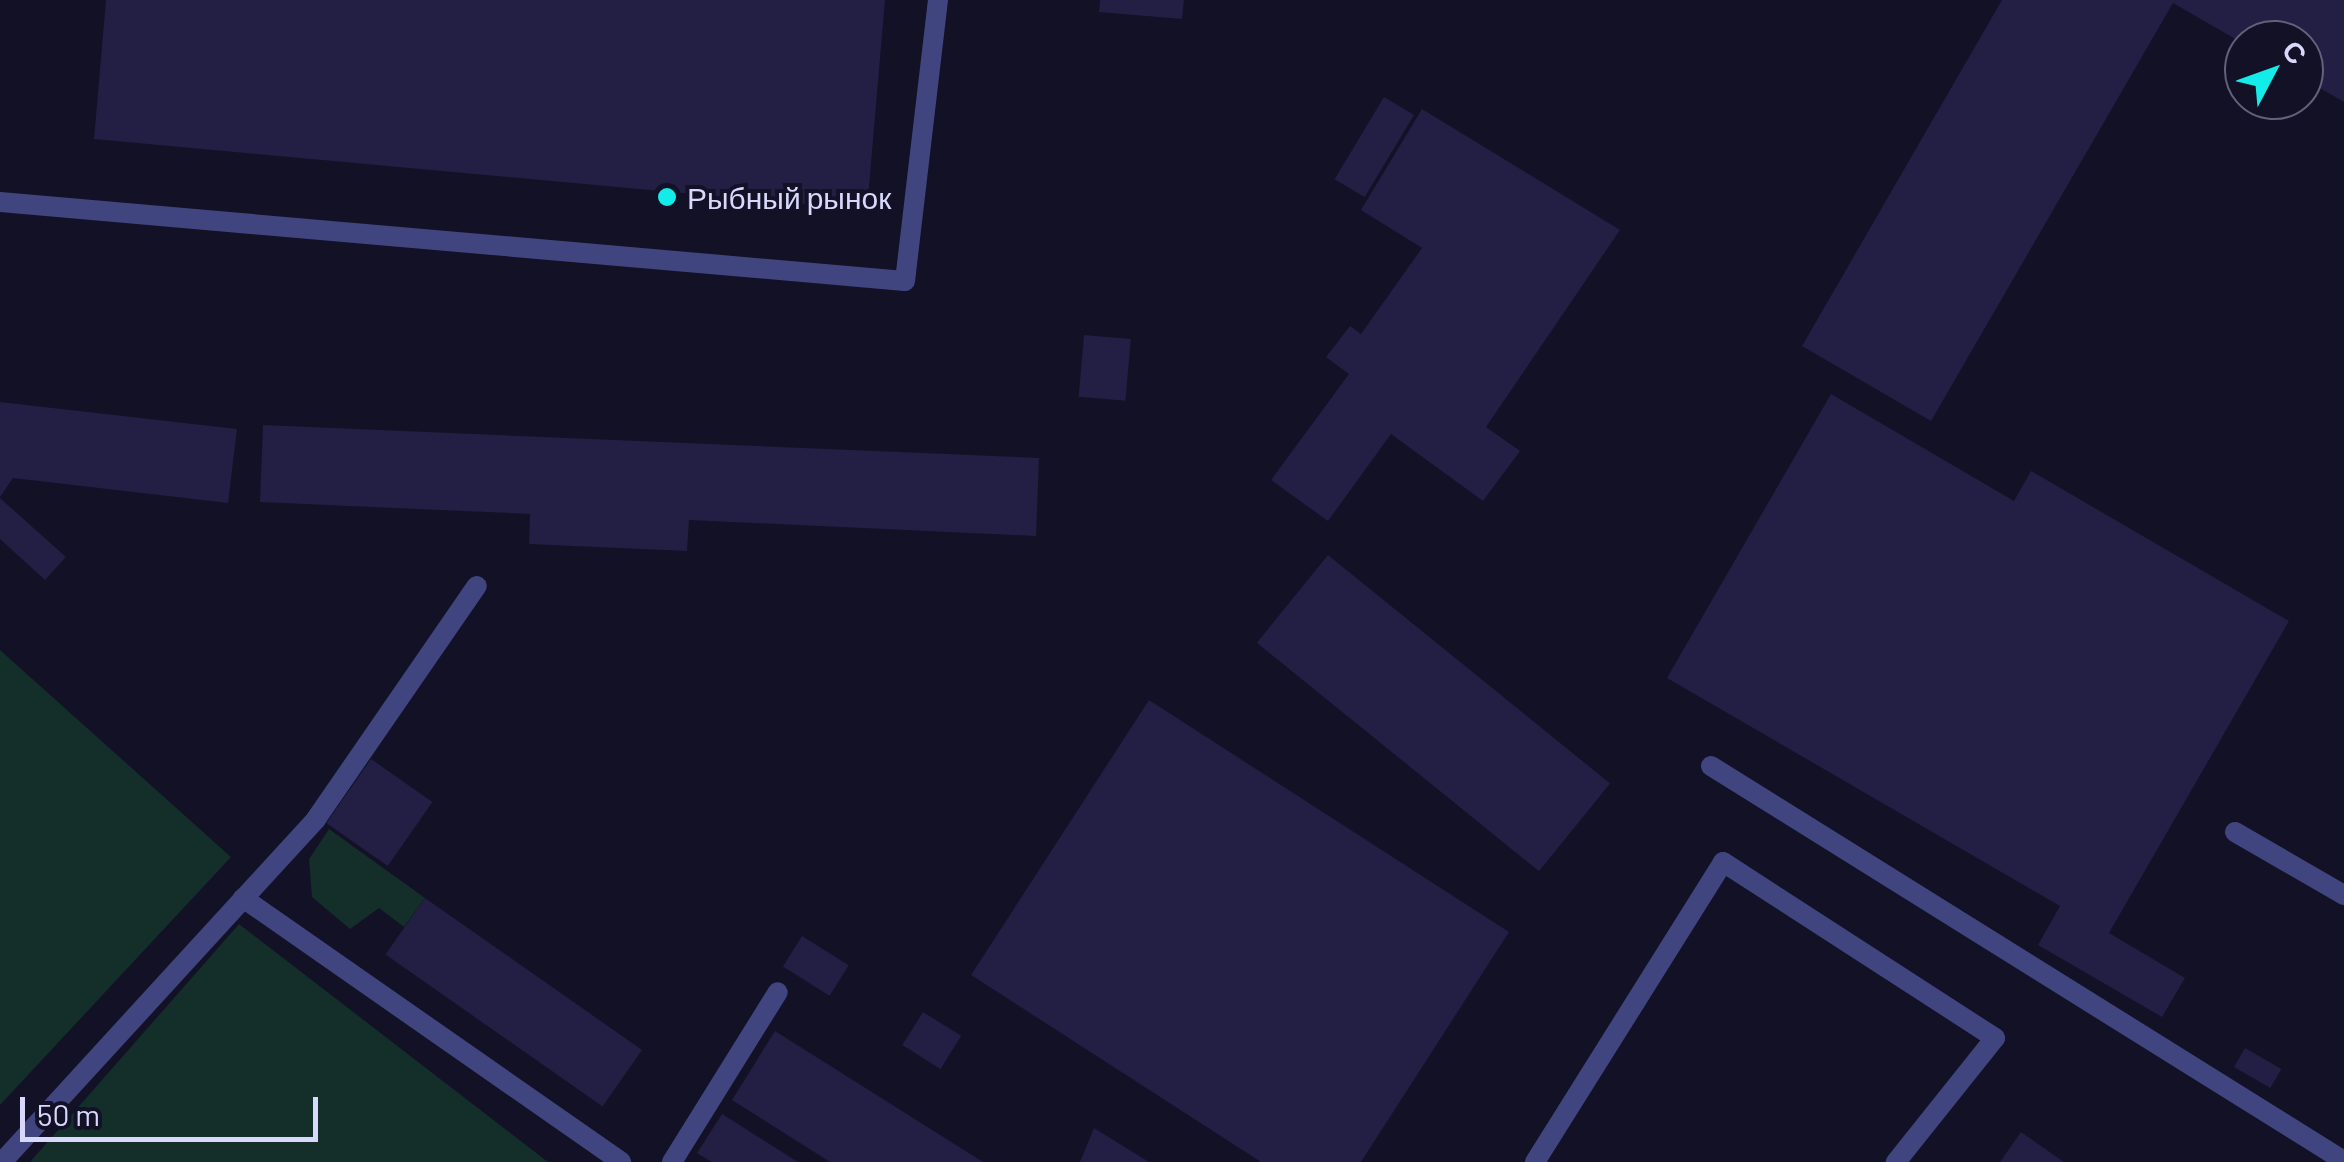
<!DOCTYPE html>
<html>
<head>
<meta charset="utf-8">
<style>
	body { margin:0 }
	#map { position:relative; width:2344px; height:1162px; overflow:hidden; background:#121125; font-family:Barlow,sans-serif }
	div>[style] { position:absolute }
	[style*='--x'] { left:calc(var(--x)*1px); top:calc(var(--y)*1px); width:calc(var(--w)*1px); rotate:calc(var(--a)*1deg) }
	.green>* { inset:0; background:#142e2a }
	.building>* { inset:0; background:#221e44; transform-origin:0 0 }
	.lane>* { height:20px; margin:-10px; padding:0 10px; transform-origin:10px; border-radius:10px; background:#404580 }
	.street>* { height:20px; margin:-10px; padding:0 10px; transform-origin:10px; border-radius:10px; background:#404580 }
	.dots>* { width:28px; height:28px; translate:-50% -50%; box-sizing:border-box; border:5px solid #121125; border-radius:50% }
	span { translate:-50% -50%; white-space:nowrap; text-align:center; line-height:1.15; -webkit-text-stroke:8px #121125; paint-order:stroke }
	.poi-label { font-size:30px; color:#d8d8fc }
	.left { translate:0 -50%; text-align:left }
	.north { position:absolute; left:2224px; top:20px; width:100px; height:100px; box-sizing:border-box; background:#121125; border:2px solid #61617b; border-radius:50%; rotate:49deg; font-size:28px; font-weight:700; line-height:40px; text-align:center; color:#d8d8fc }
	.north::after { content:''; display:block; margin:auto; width:35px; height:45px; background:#13ece8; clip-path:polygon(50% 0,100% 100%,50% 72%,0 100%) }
	.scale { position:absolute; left:20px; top:1097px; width:298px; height:45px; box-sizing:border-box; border:5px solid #d8d8fc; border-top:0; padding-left:12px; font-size:30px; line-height:35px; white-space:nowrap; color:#d8d8fc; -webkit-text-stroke:8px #121125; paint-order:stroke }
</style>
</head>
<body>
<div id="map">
	<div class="green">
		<i style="clip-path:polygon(0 650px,231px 857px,0 1105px)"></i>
		<i style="clip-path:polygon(329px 829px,425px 898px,404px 927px,379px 908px,350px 929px,312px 897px,309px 859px)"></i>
		<i style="clip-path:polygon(239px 924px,548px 1162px,30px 1162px)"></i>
	</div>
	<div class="building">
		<i style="clip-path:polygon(106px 0,885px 0,867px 210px,94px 139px)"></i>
		<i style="clip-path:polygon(1100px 0,1184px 0,1182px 19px,1099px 12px)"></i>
		<i style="clip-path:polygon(2002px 0,2344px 0,2344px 102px,2304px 79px,2304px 40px,2244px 44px,2173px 3px,1931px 421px,1802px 346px)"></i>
		<i style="left:1384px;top:97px;width:35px;height:96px;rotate:31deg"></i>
		<i style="clip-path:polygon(1422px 109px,1620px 230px,1486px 427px,1520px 451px,1483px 501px,1391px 434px,1328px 521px,1271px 480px,1349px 374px,1326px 357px,1350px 326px,1361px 334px,1422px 248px,1361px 210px)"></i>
		<i style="left:1084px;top:335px;width:47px;height:62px;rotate:5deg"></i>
		<i style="clip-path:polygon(1831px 394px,2014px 501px,2031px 471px,2289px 621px,2109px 933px,2185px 978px,2162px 1017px,2038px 945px,2060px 906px,1667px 678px)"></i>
		<i style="clip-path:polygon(0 402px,237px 429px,228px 503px,13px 478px,0 497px)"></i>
		<i style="clip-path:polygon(263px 425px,1039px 458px,1036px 536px,689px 520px,687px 551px,529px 544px,530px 514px,260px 502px)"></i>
		<i style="clip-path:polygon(0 498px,66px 557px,45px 580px,0 539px)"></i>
		<i style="left:1328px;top:555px;width:363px;height:113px;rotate:39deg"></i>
		<i style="clip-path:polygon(1149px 700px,1509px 932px,1361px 1162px,1261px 1162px,971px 975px)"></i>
		<i style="left:371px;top:759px;width:75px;height:78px;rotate:35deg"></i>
		<i style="left:425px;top:898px;width:265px;height:69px;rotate:35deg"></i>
		<i style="left:802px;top:936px;width:55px;height:36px;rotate:32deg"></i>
		<i style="left:923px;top:1012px;width:45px;height:39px;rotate:32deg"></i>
		<i style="clip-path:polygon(775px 1031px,983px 1162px,830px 1162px,732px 1100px)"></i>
		<i style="left:2245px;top:1048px;width:42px;height:22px;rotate:30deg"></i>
		<i style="clip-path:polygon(722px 1114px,798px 1162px,712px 1162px,697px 1153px)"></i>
		<i style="clip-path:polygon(1094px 1128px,1149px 1162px,1080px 1162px)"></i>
		<i style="clip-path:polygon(2021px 1132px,2064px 1162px,2000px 1162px)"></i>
	</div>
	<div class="lane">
		<i style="--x:1711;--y:766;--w:746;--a:31.96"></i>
		<i style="--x:2235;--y:832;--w:126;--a:30"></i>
		<i style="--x:243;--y:898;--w:461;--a:34.9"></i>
		<i style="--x:2;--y:1162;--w:465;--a:-47.5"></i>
		<i style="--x:316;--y:819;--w:283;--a:-55.4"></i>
		<i style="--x:672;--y:1162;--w:200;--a:-58.1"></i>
		<i style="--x:1535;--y:1162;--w:354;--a:-57.9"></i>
		<i style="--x:1723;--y:862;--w:324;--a:32.9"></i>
		<i style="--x:1995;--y:1038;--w:159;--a:128.6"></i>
	</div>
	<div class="street">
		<i style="--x:0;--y:202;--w:908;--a:4.99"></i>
		<i style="--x:905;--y:281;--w:283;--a:-83.3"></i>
	</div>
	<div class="dots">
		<i style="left:667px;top:197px;background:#13ece8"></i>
	</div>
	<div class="poi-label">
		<span class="left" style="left:687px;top:197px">Рыбный рынок</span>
	</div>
	<div class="north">С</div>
	<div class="scale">50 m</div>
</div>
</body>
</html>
